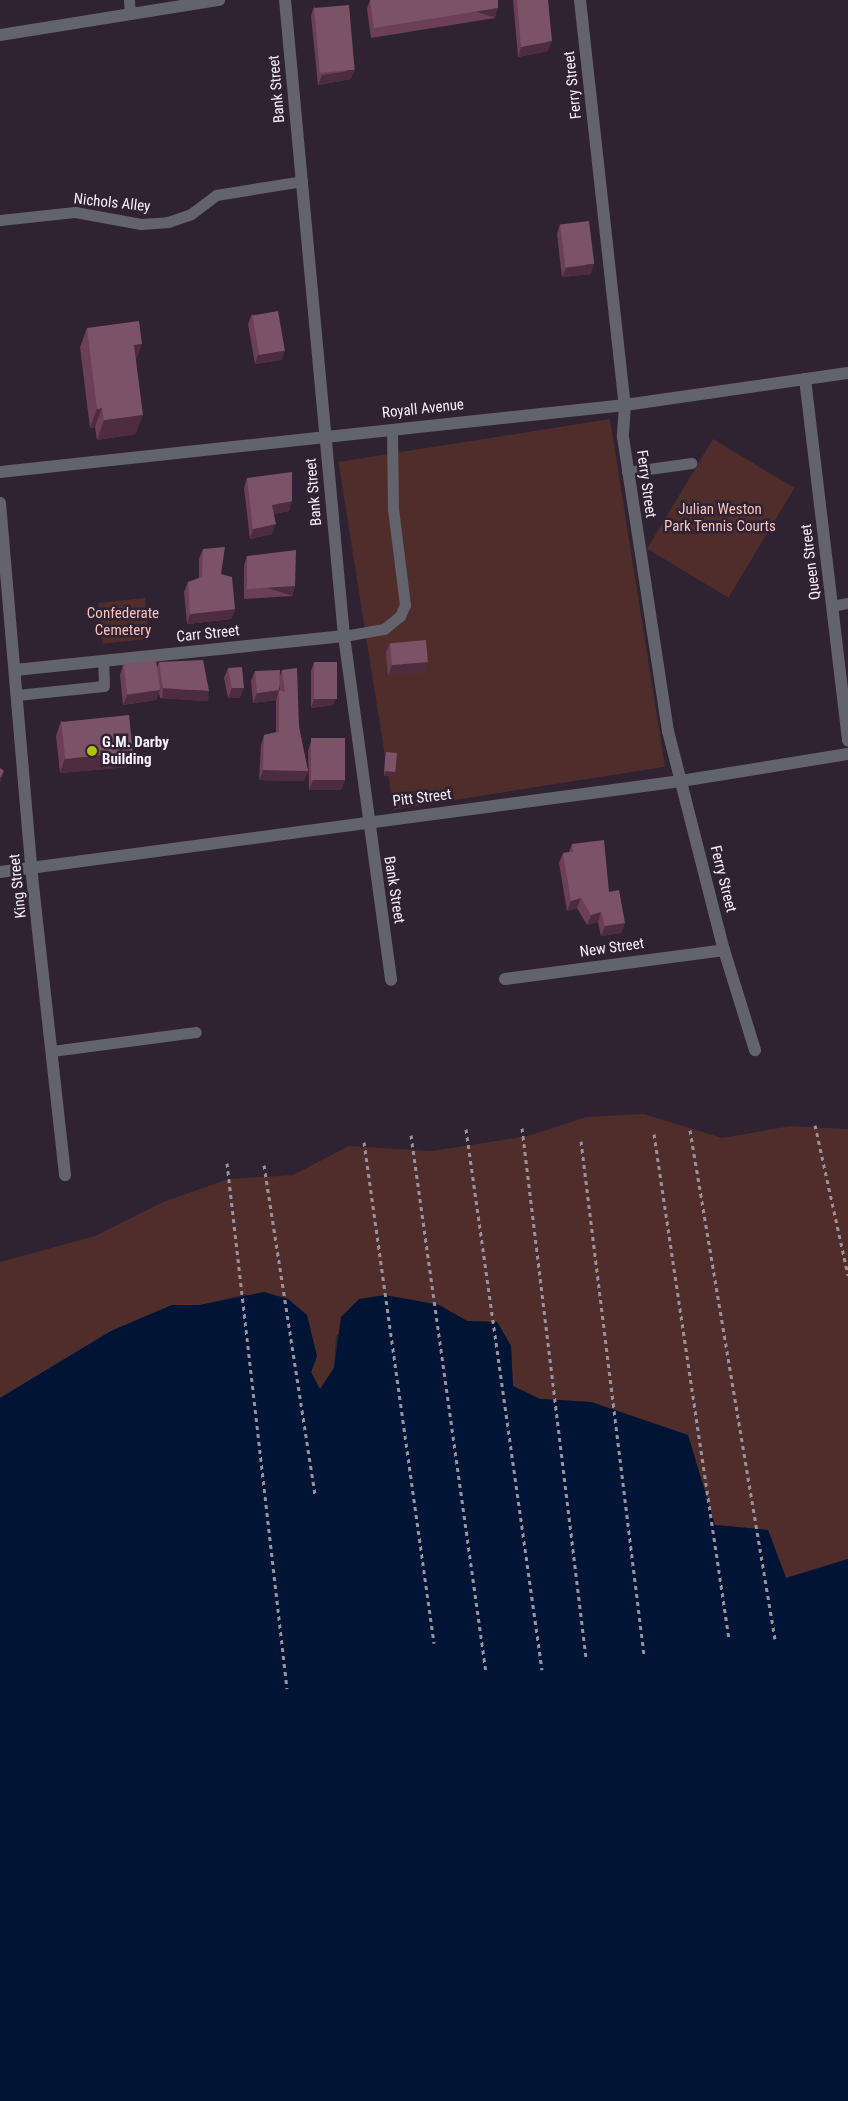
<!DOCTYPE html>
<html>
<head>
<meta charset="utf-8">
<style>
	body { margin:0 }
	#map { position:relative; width:848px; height:2101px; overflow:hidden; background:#2f2232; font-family:"Roboto Condensed",sans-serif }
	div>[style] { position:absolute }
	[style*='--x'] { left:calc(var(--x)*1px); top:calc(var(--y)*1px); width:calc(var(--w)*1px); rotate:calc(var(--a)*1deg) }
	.green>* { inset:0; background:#4f2d2b; transform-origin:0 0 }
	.water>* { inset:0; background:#001436 }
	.path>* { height:3px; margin-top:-1.5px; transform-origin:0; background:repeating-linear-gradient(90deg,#9b909d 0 4px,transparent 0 8px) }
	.service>* { height:11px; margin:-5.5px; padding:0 5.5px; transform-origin:5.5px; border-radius:5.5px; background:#63636d }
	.minor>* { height:12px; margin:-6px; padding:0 6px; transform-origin:6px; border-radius:6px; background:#63636d }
	.tertiary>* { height:12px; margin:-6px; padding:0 6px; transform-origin:6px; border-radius:6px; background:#63636d }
	.wall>* { inset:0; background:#6d3f55 }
	.shaded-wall>* { inset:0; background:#4e2c3f; transform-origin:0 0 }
	.building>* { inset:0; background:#7c5266; transform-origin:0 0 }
	.dots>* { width:14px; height:14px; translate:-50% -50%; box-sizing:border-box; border:2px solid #2f2232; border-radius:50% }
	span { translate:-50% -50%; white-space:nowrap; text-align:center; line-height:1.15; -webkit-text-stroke:5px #2f2232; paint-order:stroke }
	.street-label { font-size:15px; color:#f9f0fb }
	.park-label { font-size:15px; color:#f9c3bf }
	.poi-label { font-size:15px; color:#f9f0fb; font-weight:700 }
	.left { translate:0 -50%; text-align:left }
</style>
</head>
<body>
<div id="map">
	<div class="green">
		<i style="left:610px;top:419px;width:352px;height:275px;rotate:81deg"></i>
		<i style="left:713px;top:439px;width:95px;height:128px;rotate:31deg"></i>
		<i style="left:145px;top:598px;width:41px;height:47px;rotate:84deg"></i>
		<i style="clip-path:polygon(644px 1114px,722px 1138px,791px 1126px,848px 1129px,848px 1559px,786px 1578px,768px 1530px,715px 1525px,688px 1435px,591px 1402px,540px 1399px,513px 1386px,511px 1346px,497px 1322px,467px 1321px,439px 1305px,385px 1295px,336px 1336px,334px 1368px,320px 1390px,311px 1372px,317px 1356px,246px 1294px,200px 1305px,172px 1305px,111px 1331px,0 1398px,0 1262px,95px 1236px,163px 1202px,229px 1179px,293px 1175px,349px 1146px,432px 1151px,528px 1136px,586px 1117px)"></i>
	</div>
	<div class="water">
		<i style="clip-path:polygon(264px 1292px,288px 1299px,307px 1315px,317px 1356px,311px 1372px,320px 1389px,334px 1368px,341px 1317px,359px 1299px,385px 1295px,418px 1301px,439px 1305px,467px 1321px,497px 1322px,511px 1346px,513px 1386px,540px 1399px,591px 1402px,688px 1435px,715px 1525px,768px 1530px,786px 1578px,848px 1559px,848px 2101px,0 2101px,0 1398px,111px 1331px,172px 1305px,200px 1305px)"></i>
	</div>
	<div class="path">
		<i style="--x:815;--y:1125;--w:154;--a:77.6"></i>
		<i style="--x:522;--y:1128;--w:534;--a:83.11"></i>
		<i style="--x:466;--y:1129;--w:546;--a:82"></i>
		<i style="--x:690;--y:1130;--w:516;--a:80.52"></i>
		<i style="--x:654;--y:1134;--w:511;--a:81.55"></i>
		<i style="--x:411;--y:1135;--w:543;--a:82.06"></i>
		<i style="--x:581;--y:1141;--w:518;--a:83.01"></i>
		<i style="--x:364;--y:1142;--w:506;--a:82.05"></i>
		<i style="--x:227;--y:1163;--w:529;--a:83.49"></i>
		<i style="--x:264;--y:1165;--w:333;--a:81.2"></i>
	</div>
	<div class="service">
		<i style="--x:129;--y:0;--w:14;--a:86"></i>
		<i style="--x:0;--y:220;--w:75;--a:-6.1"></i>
		<i style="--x:75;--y:212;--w:67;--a:10.3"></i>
		<i style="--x:141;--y:224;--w:27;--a:-4"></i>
		<i style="--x:168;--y:222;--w:24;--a:-19"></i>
		<i style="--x:191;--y:214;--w:31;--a:-37"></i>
		<i style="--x:216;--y:195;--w:87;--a:-9.2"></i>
		<i style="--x:627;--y:472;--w:65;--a:-8"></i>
		<i style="--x:832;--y:606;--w:16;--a:-11"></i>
		<i style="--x:344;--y:636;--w:41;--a:-9.9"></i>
		<i style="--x:384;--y:629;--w:21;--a:-39"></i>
		<i style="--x:400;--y:616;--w:12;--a:-66"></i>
		<i style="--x:405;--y:605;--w:97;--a:-97.1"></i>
		<i style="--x:393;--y:509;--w:80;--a:-90.7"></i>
		<i style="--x:17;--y:695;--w:87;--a:-5.9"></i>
		<i style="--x:104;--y:686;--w:25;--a:-92"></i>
		<i style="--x:52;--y:1051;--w:145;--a:-7.5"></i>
	</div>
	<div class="minor">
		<i style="--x:285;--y:0;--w:639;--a:84.7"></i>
		<i style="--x:344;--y:636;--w:347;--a:82.2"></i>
		<i style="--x:580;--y:0;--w:407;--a:83.7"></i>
		<i style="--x:625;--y:405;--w:32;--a:94"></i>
		<i style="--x:623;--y:437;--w:297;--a:81.3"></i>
		<i style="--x:668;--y:731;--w:226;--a:75.7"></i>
		<i style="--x:724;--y:950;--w:105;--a:72.8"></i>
		<i style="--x:0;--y:35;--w:222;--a:-9.1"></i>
		<i style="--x:805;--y:379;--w:364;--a:83.2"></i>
		<i style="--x:0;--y:503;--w:365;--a:85.1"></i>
		<i style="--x:31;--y:867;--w:310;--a:83.7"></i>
		<i style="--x:15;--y:670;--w:331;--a:-5.9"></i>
		<i style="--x:0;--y:872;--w:687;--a:-7.61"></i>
		<i style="--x:681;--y:781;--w:169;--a:-9.2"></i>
		<i style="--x:505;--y:979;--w:221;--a:-7.5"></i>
	</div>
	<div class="tertiary">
		<i style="--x:0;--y:472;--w:629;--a:-6.12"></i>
		<i style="--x:625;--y:405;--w:225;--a:-8.2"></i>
	</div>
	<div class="wall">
		<i style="clip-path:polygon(370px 0,498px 0,495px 18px,371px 38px,367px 9px)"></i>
		<i style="clip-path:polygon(513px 0,548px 0,548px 51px,518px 57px)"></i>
		<i style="clip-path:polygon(314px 6px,351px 79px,318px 85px,311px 16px)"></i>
		<i style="clip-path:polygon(560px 224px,591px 274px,562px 277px,557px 234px)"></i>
		<i style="clip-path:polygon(252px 314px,285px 350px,281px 360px,255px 364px,248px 324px)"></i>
		<i style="clip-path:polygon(87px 328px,136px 361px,136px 434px,97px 440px,95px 427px,90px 428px,80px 347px)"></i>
		<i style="clip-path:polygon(247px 478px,292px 501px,289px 511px,274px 514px,272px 534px,250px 539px,244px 488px)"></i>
		<i style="clip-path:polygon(203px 549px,221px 574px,235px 609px,231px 619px,187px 624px,184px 592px,188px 582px,199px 578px,199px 559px)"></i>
		<i style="clip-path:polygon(247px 556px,295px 586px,292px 596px,244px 599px,244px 566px)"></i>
		<i style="clip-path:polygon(390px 643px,428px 662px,424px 672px,388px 675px,386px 653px)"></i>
		<i style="clip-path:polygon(159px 662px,206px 701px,160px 698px,159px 693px,156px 700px,123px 705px,120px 675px,123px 665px,157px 668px)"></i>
		<i style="clip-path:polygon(314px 662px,337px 695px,333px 705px,311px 708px,311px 671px)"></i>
		<i style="clip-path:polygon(228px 668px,240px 698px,228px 698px,224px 678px)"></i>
		<i style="clip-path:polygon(282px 670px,299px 727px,308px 771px,304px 781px,259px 780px,261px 745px,264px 735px,276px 732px,276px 700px,279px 690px,280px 691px,280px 686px,279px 690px,276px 700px,253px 703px,251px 681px,255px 671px,280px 676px)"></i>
		<i style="clip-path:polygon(61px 721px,133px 752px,127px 767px,60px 773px,56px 736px)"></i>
		<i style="clip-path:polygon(311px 741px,345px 780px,341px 790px,309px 790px,308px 751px)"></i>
		<i style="clip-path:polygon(386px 752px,395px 776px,384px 776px,385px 757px)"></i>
		<i style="clip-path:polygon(572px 844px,609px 892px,625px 923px,621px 933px,601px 936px,598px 922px,587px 925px,577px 908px,567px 911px,559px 863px,563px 853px,569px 852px)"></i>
	</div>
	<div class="shaded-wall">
		<i style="left:498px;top:8px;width:10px;height:126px;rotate:107deg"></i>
		<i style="clip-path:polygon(552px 41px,548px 51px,518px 57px,521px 47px)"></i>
		<i style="clip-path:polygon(355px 70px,351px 79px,318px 85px,322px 75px)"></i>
		<i style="clip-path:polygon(594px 264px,591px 274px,562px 277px,566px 268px)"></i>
		<i style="clip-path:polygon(142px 344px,135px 363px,134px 345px)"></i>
		<i style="clip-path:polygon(285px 350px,281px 360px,255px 364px,258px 355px)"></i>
		<i style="clip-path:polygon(102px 408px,95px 427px,90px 428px,97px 409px)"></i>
		<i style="clip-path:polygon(143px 415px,136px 434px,97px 440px,104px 420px)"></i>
		<i style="clip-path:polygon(292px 501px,289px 511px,268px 515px,272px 505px)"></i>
		<i style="clip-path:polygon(276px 524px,272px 534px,250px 539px,253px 529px)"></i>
		<i style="left:295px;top:586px;width:10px;height:48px;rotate:107deg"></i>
		<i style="clip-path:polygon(235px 609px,231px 619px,187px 624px,190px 614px)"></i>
		<i style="clip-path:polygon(428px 662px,424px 672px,388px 675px,392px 665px)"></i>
		<i style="left:163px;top:688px;width:46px;height:10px;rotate:4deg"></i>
		<i style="clip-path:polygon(232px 688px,244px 688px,240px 698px,228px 698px)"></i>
		<i style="clip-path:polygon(160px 690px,156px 700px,123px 705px,127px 695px)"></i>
		<i style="clip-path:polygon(279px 690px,276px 700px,253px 703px,257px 693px)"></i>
		<i style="clip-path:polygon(337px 695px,333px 705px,311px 708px,314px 699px)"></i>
		<i style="clip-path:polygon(133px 752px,127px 767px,60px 773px,65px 758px)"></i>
		<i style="clip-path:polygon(263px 770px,308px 771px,304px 781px,259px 780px)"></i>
		<i style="clip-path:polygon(4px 771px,1px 781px,0 782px,0 778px)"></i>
		<i style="clip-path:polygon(386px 771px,397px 771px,395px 776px,384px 776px)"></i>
		<i style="clip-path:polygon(313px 780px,345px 780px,341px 790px,309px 790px)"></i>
		<i style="clip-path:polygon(581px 898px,577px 908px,567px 911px,571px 901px)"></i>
		<i style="clip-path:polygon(601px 912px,598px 922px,587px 925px,591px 915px)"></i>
		<i style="clip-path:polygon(625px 923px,621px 933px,601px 936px,605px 926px)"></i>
	</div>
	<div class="building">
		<i style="clip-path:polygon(370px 0,498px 0,498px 8px,374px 28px)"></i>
		<i style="clip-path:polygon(517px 0,548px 0,552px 41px,521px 47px)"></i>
		<i style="left:349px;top:5px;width:65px;height:35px;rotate:85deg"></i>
		<i style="left:589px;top:221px;width:43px;height:29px;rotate:83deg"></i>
		<i style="left:278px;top:311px;width:40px;height:26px;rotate:80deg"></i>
		<i style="clip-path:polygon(139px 321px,142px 344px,134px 345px,143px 415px,104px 420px,102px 408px,97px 409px,87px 328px)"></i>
		<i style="clip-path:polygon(292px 472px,292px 501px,272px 505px,276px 524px,253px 529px,247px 478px)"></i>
		<i style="clip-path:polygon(225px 547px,221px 574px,232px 577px,235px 609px,190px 614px,188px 582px,202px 577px,203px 549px)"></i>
		<i style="clip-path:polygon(296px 550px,295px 586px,247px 589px,247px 556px)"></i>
		<i style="left:426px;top:640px;width:22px;height:36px;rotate:85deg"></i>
		<i style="left:156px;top:660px;width:30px;height:33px;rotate:82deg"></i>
		<i style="clip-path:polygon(203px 660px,209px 691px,163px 688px,159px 662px)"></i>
		<i style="left:314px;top:662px;width:23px;height:37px"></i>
		<i style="clip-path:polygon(242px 667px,244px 688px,232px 688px,228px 668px)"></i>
		<i style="clip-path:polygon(297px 668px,299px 727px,308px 771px,263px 770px,264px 735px,279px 732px,279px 690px,285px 692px,282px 670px)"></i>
		<i style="clip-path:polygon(280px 670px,279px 690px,257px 693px,255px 671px)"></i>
		<i style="left:129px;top:715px;width:37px;height:68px;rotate:84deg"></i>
		<i style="left:345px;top:738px;width:42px;height:34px;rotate:90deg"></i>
		<i style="left:386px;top:752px;width:11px;height:19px;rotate:5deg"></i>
		<i style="clip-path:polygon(0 768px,4px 771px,0 778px)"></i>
		<i style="clip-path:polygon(604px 840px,609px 892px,619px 890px,625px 923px,605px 926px,601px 912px,591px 915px,581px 898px,571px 901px,563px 853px,573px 852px,572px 844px)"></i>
	</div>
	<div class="dots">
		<i style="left:92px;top:751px;background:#aec50a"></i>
	</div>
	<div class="street-label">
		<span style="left:573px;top:85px;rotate:-96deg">Ferry Street</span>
		<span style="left:277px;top:89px;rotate:-95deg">Bank Street</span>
		<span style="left:112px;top:203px;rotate:6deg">Nichols Alley</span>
		<span style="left:423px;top:409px;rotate:-6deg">Royall Avenue</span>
		<span style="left:646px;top:484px;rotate:82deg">Ferry Street</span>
		<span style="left:314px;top:492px;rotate:-95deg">Bank Street</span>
		<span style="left:811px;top:562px;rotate:-97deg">Queen Street</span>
		<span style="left:208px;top:634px;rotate:-6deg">Carr Street</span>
		<span style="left:422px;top:798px;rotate:-7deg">Pitt Street</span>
		<span style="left:723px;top:879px;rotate:76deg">Ferry Street</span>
		<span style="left:18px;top:886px;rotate:-96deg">King Street</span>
		<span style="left:394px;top:890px;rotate:81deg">Bank Street</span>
		<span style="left:612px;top:948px;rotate:-8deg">New Street</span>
	</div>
	<div class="park-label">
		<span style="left:720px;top:518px">Julian Weston<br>Park Tennis Courts</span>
		<span style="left:123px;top:622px">Confederate<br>Cemetery</span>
	</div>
	<div class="poi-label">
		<span class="left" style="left:102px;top:751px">G.M. Darby<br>Building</span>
	</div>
</div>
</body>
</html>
